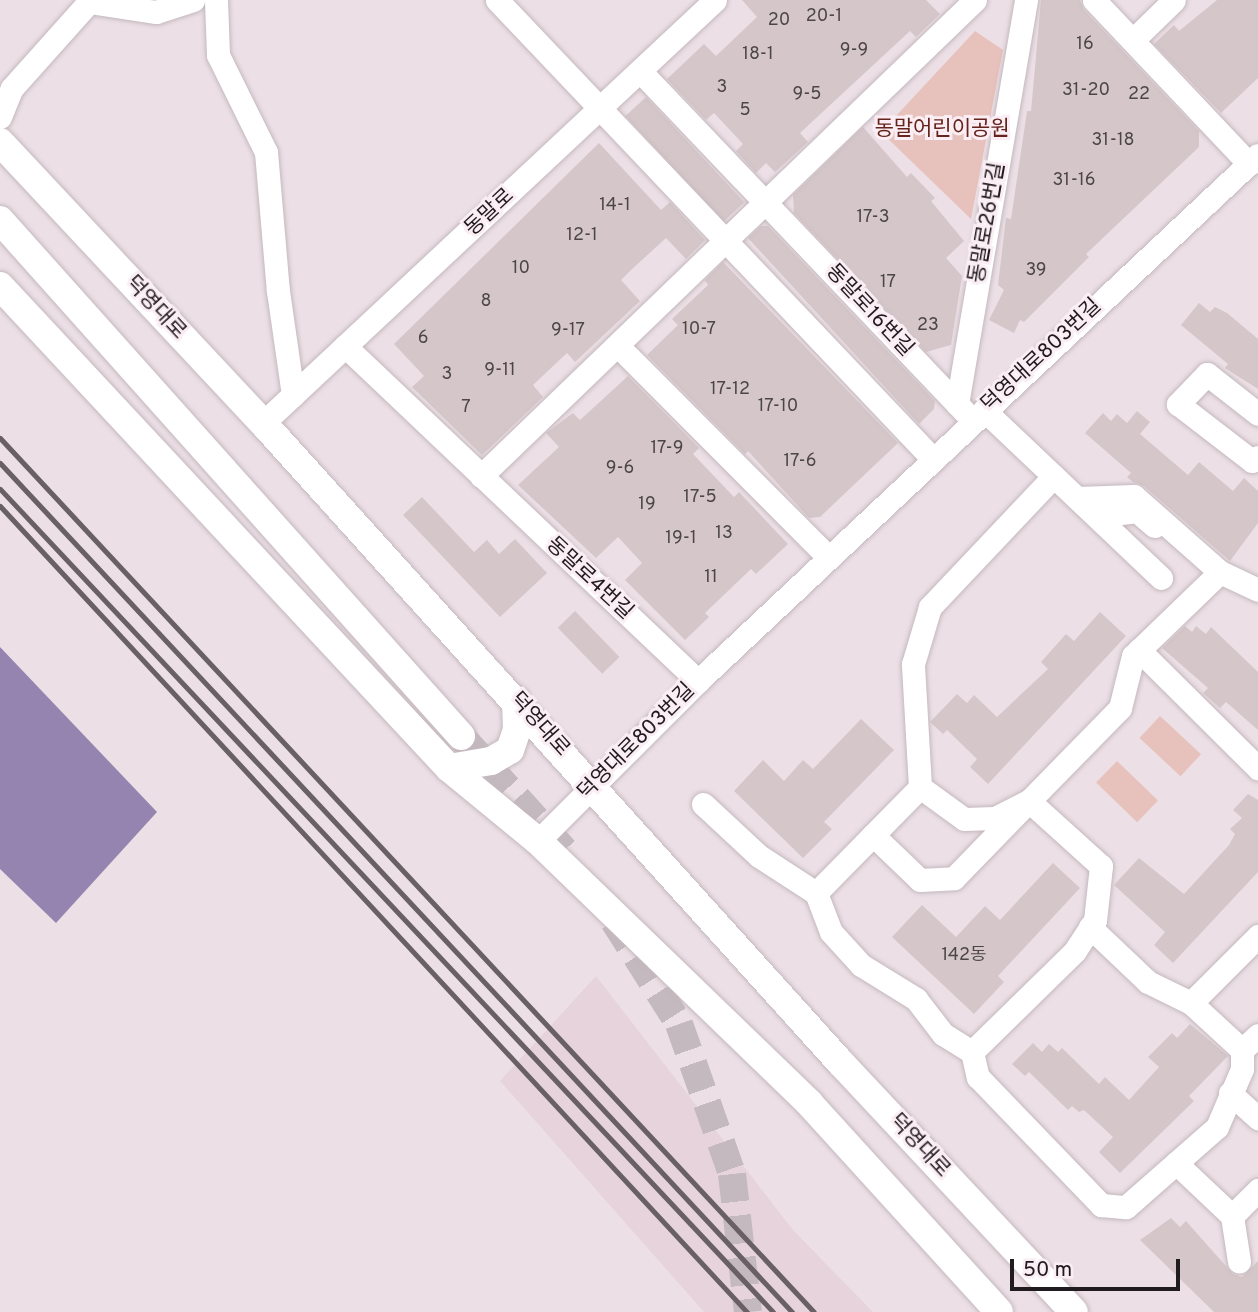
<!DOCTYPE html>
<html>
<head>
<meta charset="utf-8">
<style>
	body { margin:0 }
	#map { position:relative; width:1258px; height:1312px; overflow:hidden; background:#ece0e6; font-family:Overpass,"Noto Sans KR",sans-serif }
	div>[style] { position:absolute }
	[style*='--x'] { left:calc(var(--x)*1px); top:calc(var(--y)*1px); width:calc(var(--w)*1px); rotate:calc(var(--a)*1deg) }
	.built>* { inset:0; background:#e7d3dc }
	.green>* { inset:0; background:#e7c1bb; transform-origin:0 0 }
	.water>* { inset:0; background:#9684b0 }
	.building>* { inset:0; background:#d5c7c9; transform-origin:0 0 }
	.major-tunnel>* { height:28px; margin-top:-14px; transform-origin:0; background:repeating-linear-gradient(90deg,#c3b9be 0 28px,transparent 0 42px) }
	.roads { filter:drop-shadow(0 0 2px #c4b8be) drop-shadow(0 0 2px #c4b8be) }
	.minor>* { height:23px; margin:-11.5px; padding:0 11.5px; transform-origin:11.5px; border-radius:11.5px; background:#fff }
	.major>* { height:28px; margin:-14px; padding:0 14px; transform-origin:14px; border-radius:14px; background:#fff }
	.rail>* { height:5px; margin:-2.5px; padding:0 2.5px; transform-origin:2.5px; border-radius:2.5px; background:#686064 }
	span { translate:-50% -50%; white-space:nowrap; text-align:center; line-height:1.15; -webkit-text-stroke:6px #faedf3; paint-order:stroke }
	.number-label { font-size:18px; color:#4d4649 }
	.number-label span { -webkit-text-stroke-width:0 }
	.park-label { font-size:21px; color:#66231c }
	.street-label { font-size:21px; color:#201b1e }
	.scale { position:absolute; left:1010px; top:1259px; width:170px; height:32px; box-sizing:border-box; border:4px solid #201b1e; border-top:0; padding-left:9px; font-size:21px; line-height:24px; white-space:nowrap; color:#201b1e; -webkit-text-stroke:5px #faedf3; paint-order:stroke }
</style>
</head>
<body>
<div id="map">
	<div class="built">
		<i style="clip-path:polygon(596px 976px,793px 1230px,873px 1312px,704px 1312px,500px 1081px)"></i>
	</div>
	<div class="green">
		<i style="clip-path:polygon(975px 31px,1003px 50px,971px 219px,881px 132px)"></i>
		<i style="left:1160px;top:716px;width:56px;height:30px;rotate:43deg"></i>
		<i style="left:1117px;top:761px;width:57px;height:30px;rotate:44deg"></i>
	</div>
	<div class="water">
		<i style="clip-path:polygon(0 647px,157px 812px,56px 923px,0 869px)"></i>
	</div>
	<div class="building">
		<i style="clip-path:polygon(742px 0,926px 0,940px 14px,916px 37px,910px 31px,800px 133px,808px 142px,775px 172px,766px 163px,756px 173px,736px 151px,743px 144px,714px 113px,706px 120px,667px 79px,704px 44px,716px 56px,757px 17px)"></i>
		<i style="clip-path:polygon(1041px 0,1080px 0,1084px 10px,1199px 131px,1199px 147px,1086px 254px,1089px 257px,1024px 322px,1020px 320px,1014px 333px,989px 320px,1004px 290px,998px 285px,1006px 218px,1011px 219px,1027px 111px,1031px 111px)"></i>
		<i style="clip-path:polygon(1217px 0,1258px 0,1258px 78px,1221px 113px,1154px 44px,1174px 25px,1179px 31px)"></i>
		<i style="left:646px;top:97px;width:144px;height:28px;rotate:47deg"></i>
		<i style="clip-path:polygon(863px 127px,907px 177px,911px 173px,935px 198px,931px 201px,964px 241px,946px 258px,962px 276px,951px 345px,926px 352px,794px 213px,793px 195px)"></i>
		<i style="clip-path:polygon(599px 143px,661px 210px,670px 202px,705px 240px,686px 259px,666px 238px,630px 271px,621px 280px,640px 301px,575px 362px,567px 353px,533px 385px,543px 397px,482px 455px,412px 387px,424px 376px,394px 344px)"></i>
		<i style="clip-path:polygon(761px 226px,768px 226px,935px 401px,934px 409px,919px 424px,748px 238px)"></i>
		<i style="clip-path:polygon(723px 262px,898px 443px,820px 517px,809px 518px,748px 451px,745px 454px,647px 355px,678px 325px,672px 319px,708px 285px,705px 280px)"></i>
		<i style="clip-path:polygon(1199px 303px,1210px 312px,1215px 307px,1227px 313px,1258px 339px,1258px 389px,1225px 368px,1228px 364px,1181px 325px)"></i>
		<i style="clip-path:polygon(628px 376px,699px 448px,693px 454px,734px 497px,739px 492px,788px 544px,756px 574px,751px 569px,705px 613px,709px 617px,685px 640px,625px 580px,642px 563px,618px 537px,596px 558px,518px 485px,559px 447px,546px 433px,573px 413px,580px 420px)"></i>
		<i style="clip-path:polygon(1137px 411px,1150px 422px,1140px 434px,1188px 475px,1199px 462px,1233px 491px,1244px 478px,1258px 491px,1258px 523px,1230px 561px,1144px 486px,1133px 482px,1127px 477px,1131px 473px,1085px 433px,1103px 413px,1111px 421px,1117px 414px,1127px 423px)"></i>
		<i style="clip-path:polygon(422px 497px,474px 552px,487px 540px,499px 554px,515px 539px,547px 573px,500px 617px,403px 515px)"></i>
		<i style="left:575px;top:611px;width:64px;height:24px;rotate:46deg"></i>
		<i style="clip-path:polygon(1100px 612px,1126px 636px,988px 784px,970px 767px,977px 759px,947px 730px,943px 734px,930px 722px,957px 694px,967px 703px,974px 695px,997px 717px,1048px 669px,1041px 662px,1066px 634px,1074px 641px)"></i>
		<i style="clip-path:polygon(1185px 626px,1192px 632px,1196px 626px,1206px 634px,1211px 627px,1258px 672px,1258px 730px,1226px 702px,1220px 708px,1203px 693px,1208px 688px,1162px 648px)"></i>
		<i style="clip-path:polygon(861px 719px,894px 750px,824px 822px,832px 829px,803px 858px,734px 791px,763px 760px,784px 781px,803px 760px,813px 769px)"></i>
		<i style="clip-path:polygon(1248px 794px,1258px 800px,1258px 872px,1173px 963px,1154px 945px,1165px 932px,1114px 885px,1139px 858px,1184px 894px,1229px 845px,1235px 834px,1230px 829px,1242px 818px,1233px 810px)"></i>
		<i style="clip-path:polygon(1053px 863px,1080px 888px,998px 976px,1004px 982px,974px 1014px,892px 937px,922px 905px,956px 937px,985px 906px,1000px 920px)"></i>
		<i style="clip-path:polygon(1190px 1024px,1228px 1056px,1189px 1096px,1194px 1101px,1120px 1173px,1099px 1152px,1113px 1137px,1084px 1110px,1079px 1112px,1072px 1106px,1068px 1110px,1029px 1072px,1025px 1076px,1012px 1064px,1033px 1043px,1042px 1052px,1049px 1044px,1058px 1052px,1062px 1048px,1099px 1084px,1105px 1077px,1129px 1100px,1159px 1067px,1148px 1057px,1172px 1033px,1177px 1038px)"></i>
		<i style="clip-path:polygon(1171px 1218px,1180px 1227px,1186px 1221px,1233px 1274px,1242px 1277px,1258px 1261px,1258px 1312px,1214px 1312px,1140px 1240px)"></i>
	</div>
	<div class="major-tunnel">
		<i style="--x:461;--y:736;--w:155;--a:47.9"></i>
		<i style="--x:614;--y:921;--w:122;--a:57.7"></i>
		<i style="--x:679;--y:1024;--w:159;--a:70.5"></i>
		<i style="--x:732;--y:1174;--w:139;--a:83.4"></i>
	</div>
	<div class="roads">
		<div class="minor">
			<i style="--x:216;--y:0;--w:55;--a:87.9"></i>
			<i style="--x:218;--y:55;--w:108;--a:63.7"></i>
			<i style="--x:266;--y:152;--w:140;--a:85.1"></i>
			<i style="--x:278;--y:291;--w:105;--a:81.8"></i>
			<i style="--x:497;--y:0;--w:632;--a:46.48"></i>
			<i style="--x:1094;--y:0;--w:226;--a:46.6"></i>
			<i style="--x:89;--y:2;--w:68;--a:8.5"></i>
			<i style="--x:156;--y:12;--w:39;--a:-18"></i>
			<i style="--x:1133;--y:40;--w:57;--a:-44.3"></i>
			<i style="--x:641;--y:72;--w:480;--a:46.4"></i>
			<i style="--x:0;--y:117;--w:31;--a:-68"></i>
			<i style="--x:12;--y:88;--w:115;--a:-48.2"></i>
			<i style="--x:345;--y:346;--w:487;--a:43.5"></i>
			<i style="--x:618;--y:346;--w:298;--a:45.1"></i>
			<i style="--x:957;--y:404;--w:410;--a:-80.3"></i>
			<i style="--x:984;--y:410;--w:244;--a:43.5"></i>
			<i style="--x:1258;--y:414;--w:65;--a:-141.9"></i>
			<i style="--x:1207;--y:374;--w:42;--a:134"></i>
			<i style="--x:1178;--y:404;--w:93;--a:37.6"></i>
			<i style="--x:1252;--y:461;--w:7;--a:-34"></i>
			<i style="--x:263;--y:423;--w:619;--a:-43.1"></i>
			<i style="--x:481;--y:476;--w:686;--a:-43.94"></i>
			<i style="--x:1077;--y:498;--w:57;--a:-2"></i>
			<i style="--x:1134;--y:496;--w:115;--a:41.5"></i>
			<i style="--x:1097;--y:516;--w:40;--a:-7.1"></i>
			<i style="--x:1137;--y:511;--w:23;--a:41"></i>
			<i style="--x:1139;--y:650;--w:168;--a:44.8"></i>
			<i style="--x:920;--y:787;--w:123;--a:-93.3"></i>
			<i style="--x:913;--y:664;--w:59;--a:-73.4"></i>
			<i style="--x:930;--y:607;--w:180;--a:-46.6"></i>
			<i style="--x:703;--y:804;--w:76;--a:42.9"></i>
			<i style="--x:759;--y:856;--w:68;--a:33"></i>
			<i style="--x:816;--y:893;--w:42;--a:69"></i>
			<i style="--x:831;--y:932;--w:45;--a:47.7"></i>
			<i style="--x:861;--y:965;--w:65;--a:31.7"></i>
			<i style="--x:916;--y:999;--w:44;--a:52.4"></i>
			<i style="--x:943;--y:1034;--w:34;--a:32"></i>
			<i style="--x:873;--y:835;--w:65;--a:43.8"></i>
			<i style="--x:920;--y:880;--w:34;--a:-3"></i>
			<i style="--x:954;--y:878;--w:107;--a:-45.8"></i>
			<i style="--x:1029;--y:801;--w:97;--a:42.1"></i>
			<i style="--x:1101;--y:866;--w:54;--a:96.3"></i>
			<i style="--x:1095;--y:920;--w:37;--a:123"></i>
			<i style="--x:1075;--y:951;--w:144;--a:135.6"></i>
			<i style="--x:972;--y:1052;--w:26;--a:77"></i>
			<i style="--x:978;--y:1077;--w:178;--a:46.1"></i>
			<i style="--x:1101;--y:1205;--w:25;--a:5"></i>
			<i style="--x:1126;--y:1207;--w:121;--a:-41.3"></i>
			<i style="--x:1217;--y:1127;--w:63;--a:-66.7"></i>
			<i style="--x:1242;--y:1069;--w:19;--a:-90"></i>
			<i style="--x:1242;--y:1050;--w:69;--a:-137.3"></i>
			<i style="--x:538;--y:841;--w:226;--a:-45"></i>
			<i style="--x:698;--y:681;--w:768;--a:-43.21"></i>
			<i style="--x:816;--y:893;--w:148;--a:-45.5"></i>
			<i style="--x:920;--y:787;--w:54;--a:36"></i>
			<i style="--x:964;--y:819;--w:31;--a:-2"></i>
			<i style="--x:995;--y:818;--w:38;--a:-27"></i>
			<i style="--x:1029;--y:801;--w:130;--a:-45.6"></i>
			<i style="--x:1120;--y:708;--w:54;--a:-76"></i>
			<i style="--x:1133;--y:656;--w:121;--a:-44"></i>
			<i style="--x:1220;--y:572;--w:42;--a:25.3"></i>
			<i style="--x:1090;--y:927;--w:80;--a:43.5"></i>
			<i style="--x:1148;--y:982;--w:48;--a:26"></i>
			<i style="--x:1191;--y:1003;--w:95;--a:-45"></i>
			<i style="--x:1242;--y:1050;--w:22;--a:-43"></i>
			<i style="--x:1230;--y:1093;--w:38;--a:42"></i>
			<i style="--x:1176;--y:1163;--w:77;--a:43.4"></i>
			<i style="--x:1232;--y:1216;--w:46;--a:81.2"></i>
			<i style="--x:1232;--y:1216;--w:37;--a:-45"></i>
		</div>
		<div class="major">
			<i style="--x:0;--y:142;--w:385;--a:46.9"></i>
			<i style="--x:263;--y:423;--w:861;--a:47.92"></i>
			<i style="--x:840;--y:1062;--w:342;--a:46.9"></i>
			<i style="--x:0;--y:220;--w:692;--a:48.22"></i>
			<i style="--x:0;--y:286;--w:659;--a:47.03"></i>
			<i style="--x:449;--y:768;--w:115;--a:39.4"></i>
			<i style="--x:538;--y:841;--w:377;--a:44"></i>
			<i style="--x:809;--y:1103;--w:282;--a:47.7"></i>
			<i style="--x:449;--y:768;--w:43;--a:-9.5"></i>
			<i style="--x:491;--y:761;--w:22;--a:-30"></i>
			<i style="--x:510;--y:750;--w:21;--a:-71"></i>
			<i style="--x:517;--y:730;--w:30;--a:-92"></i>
		</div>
	</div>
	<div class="rail">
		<i style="--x:0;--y:438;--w:1194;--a:47.04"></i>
		<i style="--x:0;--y:463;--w:1161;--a:46.99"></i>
		<i style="--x:0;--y:489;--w:1129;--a:46.79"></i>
		<i style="--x:0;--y:506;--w:1099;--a:47.18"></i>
	</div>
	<div class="number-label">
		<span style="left:824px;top:17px">20-1</span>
		<span style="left:779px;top:21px">20</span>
		<span style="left:1085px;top:45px">16</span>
		<span style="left:854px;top:51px">9-9</span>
		<span style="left:758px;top:55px">18-1</span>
		<span style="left:722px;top:88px">3</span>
		<span style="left:1086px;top:91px">31-20</span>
		<span style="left:807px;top:95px">9-5</span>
		<span style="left:1139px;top:95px">22</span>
		<span style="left:745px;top:111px">5</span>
		<span style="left:1113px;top:141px">31-18</span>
		<span style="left:1074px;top:181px">31-16</span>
		<span style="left:615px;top:206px">14-1</span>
		<span style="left:873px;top:218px">17-3</span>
		<span style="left:582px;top:236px">12-1</span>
		<span style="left:521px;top:269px">10</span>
		<span style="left:1036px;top:271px">39</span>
		<span style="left:888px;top:283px">17</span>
		<span style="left:486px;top:302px">8</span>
		<span style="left:928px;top:326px">23</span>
		<span style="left:699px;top:330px">10-7</span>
		<span style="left:568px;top:331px">9-17</span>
		<span style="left:423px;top:339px">6</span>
		<span style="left:500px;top:371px">9-11</span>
		<span style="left:447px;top:375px">3</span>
		<span style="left:730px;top:390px">17-12</span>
		<span style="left:778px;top:407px">17-10</span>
		<span style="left:466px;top:408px">7</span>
		<span style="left:667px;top:449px">17-9</span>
		<span style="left:800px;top:462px">17-6</span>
		<span style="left:620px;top:469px">9-6</span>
		<span style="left:700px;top:498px">17-5</span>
		<span style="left:647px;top:505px">19</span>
		<span style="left:724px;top:534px">13</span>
		<span style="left:681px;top:539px">19-1</span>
		<span style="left:711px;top:578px">11</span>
		<span style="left:964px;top:956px">142동</span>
	</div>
	<div class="park-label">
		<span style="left:942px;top:130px">동말어린이공원</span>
	</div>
	<div class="street-label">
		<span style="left:490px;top:213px;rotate:-43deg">동말로</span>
		<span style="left:988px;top:223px;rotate:-80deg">동말로26번길</span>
		<span style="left:155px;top:308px;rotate:47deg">덕영대로</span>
		<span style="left:869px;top:311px;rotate:47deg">동말로16번길</span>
		<span style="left:1042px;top:356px;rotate:-43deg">덕영대로803번길</span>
		<span style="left:589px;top:579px;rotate:43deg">동말로4번길</span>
		<span style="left:539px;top:725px;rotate:48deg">덕영대로</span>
		<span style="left:637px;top:742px;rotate:-45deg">덕영대로803번길</span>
		<span style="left:919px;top:1146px;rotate:47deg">덕영대로</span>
	</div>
	<div class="scale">50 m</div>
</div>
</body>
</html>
